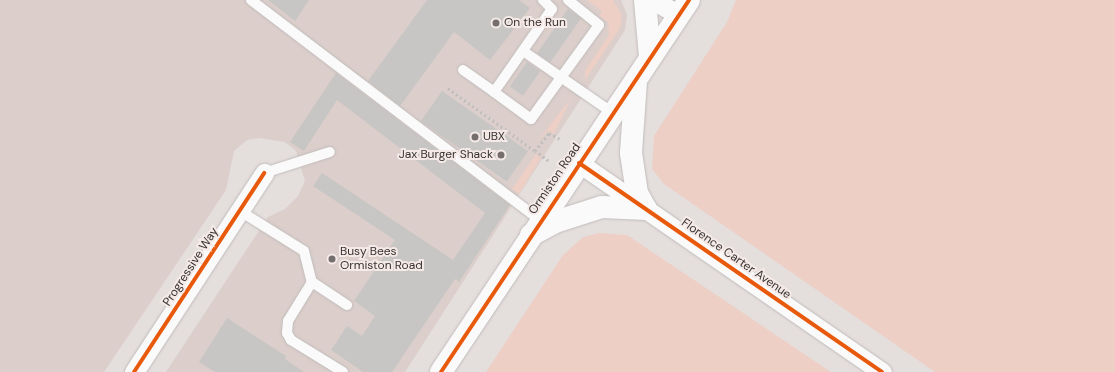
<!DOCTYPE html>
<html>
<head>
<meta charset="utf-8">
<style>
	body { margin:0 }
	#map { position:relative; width:1115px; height:372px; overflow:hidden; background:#e4dedd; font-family:"DM Sans",sans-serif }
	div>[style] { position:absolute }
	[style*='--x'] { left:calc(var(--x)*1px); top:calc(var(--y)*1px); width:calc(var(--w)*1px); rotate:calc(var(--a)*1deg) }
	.built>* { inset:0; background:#dbcecb }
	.green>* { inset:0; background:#edcfc5 }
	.building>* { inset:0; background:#c7c6c4; transform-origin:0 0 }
	.path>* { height:2.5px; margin-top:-1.25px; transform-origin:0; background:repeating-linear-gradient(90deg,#c0bebd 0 2px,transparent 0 5px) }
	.roads { filter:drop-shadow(0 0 1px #c0bcba) drop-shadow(0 0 1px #c0bcba) }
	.lane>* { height:10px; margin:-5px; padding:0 5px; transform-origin:5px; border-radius:5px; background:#fbfafa }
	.street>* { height:19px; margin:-9.5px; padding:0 9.5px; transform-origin:9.5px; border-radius:9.5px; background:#fbfafa }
	.secondary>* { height:22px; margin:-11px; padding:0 11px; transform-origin:11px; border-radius:11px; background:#fbfafa }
	.cycleway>* { height:4px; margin:-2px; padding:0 2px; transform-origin:2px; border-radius:2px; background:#e8590c }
	.dots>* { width:11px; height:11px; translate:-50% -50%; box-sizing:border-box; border:2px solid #f5eae7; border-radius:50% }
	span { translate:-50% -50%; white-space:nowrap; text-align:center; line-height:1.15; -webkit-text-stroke:4px #f5eae7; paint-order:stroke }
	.poi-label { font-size:12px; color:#373332 }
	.left { translate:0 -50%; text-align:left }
	.right { translate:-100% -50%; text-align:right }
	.street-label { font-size:12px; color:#373332 }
</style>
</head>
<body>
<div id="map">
	<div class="built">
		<i style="clip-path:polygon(0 0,621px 0,627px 15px,625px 30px,405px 372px,166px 372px,268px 217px,285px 209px,298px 196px,305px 181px,296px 151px,285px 142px,260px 138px,247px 140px,234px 151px,226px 190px,104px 372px,0 372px)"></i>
	</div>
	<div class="green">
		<i style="clip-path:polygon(587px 0,613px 0,622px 15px,620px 28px,585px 80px,585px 71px,609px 35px,608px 22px,599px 16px,602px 11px)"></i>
		<i style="clip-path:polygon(736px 0,1115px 0,1115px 372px,935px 372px,664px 184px,652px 169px,654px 136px,727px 22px)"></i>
		<i style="clip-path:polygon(571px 98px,554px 134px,548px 131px,535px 145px)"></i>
		<i style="clip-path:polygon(536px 154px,541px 158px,519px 194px,512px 189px)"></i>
		<i style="clip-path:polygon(599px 233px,627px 235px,831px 372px,486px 372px,563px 255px,583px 237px)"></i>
	</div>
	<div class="building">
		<i style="clip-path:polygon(268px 0,309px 0,295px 21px)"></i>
		<i style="clip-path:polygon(427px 0,519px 0,530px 8px,490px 60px,454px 32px,400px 106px,368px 81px)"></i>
		<i style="left:568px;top:9px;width:16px;height:54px;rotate:35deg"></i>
		<i style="left:527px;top:62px;width:16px;height:30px;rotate:35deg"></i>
		<i style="clip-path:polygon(336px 73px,510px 205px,459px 282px,455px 279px,392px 372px,363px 372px,331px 350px,347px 326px,362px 336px,375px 316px,354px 301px,395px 240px,313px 186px,322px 173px,453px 260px,485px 213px,337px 100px,304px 151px,290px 142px)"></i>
		<i style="left:442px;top:91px;width:105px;height:37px;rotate:35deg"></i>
		<i style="clip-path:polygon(227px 318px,286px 356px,285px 359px,304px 372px,215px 372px,199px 362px)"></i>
	</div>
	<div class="path">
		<i style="--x:448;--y:88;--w:107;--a:35.9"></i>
		<i style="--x:548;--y:161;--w:16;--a:-142"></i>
		<i style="--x:535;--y:151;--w:23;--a:-52"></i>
		<i style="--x:549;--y:133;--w:13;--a:29"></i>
	</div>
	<div class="roads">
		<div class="lane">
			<i style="--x:251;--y:0;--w:363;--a:37.3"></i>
			<i style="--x:523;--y:51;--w:109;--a:34.6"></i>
			<i style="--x:463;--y:70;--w:38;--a:35"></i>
			<i style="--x:494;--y:92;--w:101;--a:-55.1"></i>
			<i style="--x:552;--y:9;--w:13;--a:-135"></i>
			<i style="--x:494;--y:92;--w:46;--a:36.1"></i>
			<i style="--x:531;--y:119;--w:116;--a:-54.1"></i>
			<i style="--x:599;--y:25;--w:40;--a:-141"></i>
			<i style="--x:264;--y:173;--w:69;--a:-17.7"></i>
			<i style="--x:240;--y:211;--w:75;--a:32"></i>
			<i style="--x:304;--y:251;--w:32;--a:76"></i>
			<i style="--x:312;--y:282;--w:42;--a:33.3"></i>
			<i style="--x:312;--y:282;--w:46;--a:121.6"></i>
			<i style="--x:288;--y:321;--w:12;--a:95"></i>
			<i style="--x:287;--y:333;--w:8;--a:60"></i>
			<i style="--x:291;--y:340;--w:61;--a:31.6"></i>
		</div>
		<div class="street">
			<i style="--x:653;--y:0;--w:30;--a:30"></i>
			<i style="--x:579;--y:163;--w:368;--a:34.6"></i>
			<i style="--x:134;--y:372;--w:238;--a:-56.8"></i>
		</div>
		<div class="secondary">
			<i style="--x:645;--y:0;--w:57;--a:85"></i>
			<i style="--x:636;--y:81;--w:72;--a:94"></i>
			<i style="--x:631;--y:153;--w:40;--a:81.5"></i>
			<i style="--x:637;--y:193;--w:18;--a:61"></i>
			<i style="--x:531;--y:235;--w:27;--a:-28"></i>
			<i style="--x:555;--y:222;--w:49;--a:-17.7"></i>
			<i style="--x:602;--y:207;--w:44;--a:2.6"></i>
			<i style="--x:441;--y:372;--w:447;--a:-56.3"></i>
		</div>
	</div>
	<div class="cycleway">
		<i style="--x:579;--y:163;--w:368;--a:34.6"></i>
		<i style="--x:134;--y:372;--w:238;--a:-56.8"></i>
		<i style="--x:441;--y:372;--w:447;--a:-56.3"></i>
	</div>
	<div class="dots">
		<i style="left:496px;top:23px;background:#746f6e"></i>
		<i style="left:475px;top:137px;background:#746f6e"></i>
		<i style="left:501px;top:155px;background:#746f6e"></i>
		<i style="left:332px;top:259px;background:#746f6e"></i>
	</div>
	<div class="poi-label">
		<span class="left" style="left:504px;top:23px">On the Run</span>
		<span class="left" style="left:483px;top:137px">UBX</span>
		<span class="right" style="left:493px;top:155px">Jax Burger Shack</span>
		<span class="left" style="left:340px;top:259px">Busy Bees<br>Ormiston Road</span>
	</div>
	<div class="street-label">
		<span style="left:555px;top:179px;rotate:-56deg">Ormiston Road</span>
		<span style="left:736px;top:259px;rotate:35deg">Florence Carter Avenue</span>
		<span style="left:191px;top:267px;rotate:-57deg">Progressive Way</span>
	</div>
</div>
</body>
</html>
